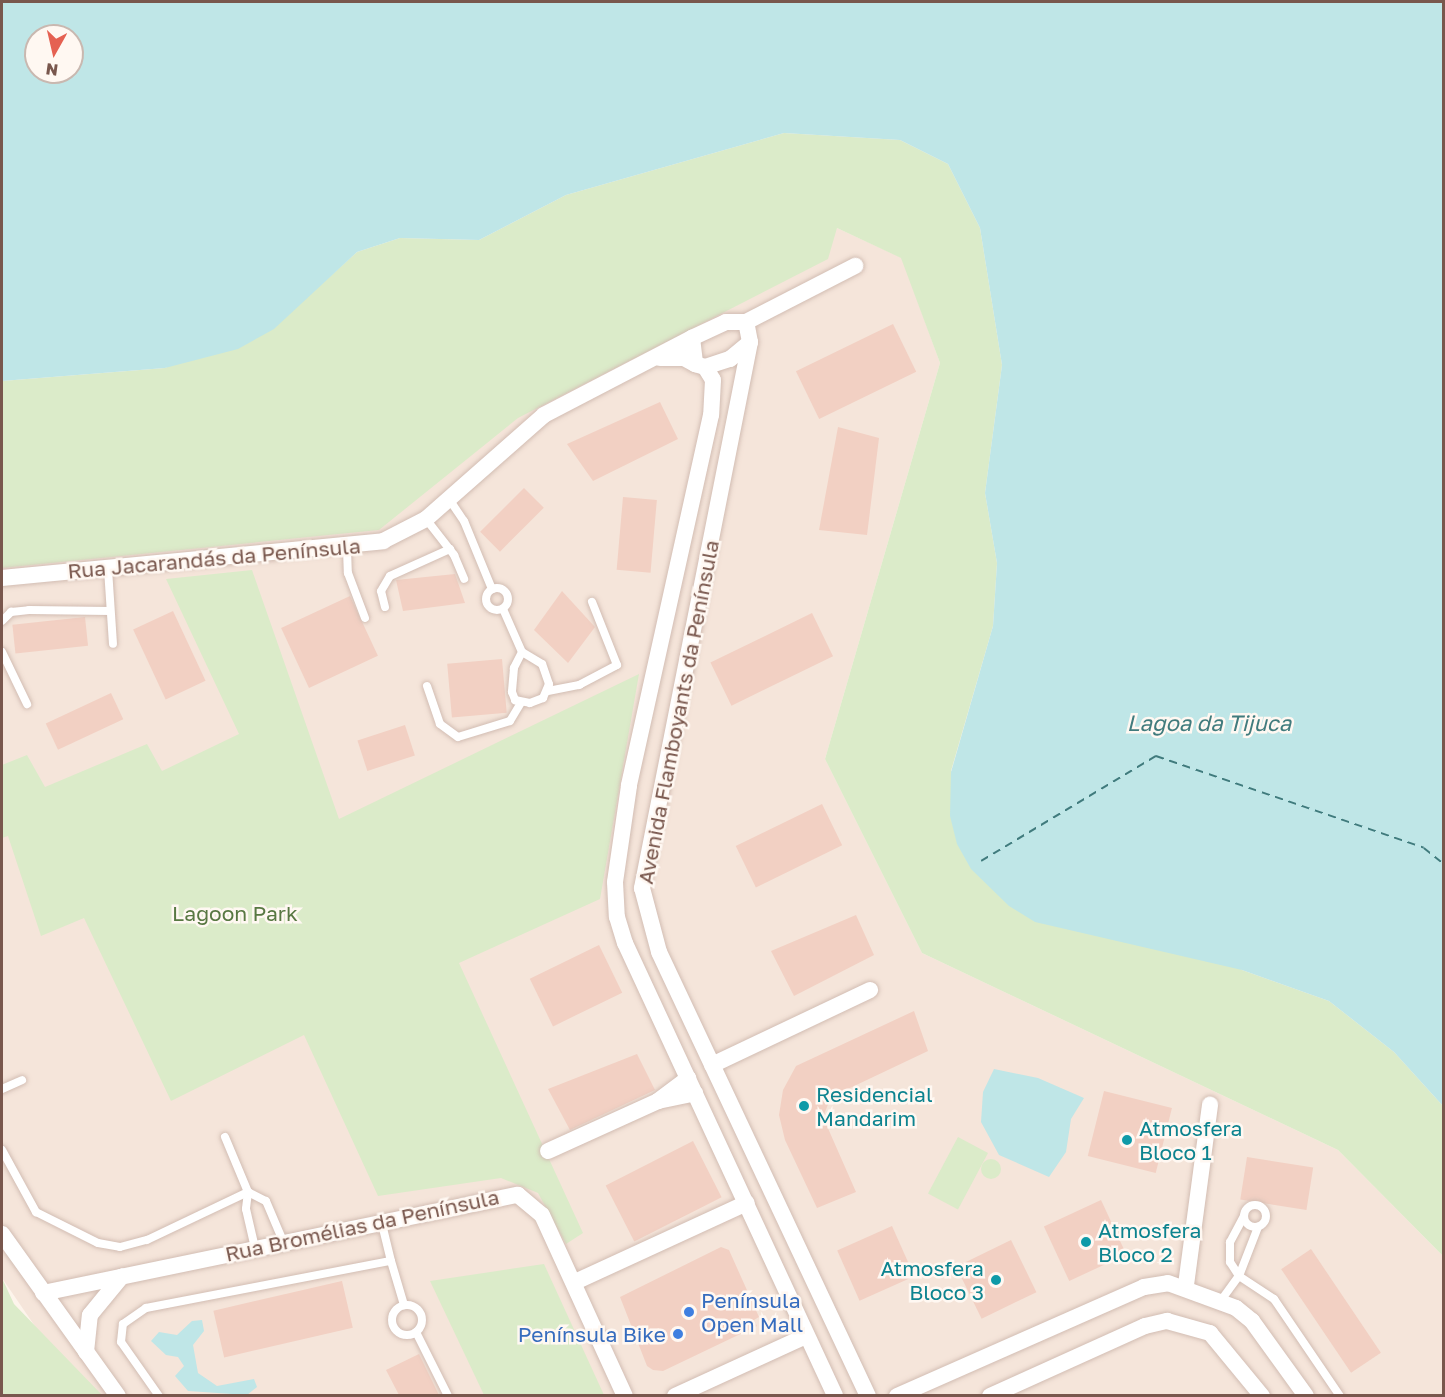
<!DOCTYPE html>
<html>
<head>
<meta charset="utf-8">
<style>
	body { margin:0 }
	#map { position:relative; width:1445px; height:1397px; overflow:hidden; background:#fdf4eb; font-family:"Golos Text",sans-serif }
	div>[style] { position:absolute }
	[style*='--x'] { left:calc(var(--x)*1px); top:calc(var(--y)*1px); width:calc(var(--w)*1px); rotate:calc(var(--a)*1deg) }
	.residential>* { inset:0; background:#f5e5da }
	.green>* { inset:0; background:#dbebc9; transform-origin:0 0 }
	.round { border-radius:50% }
	.water>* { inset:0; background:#bfe6e7 }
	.ferry>* { height:1.5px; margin-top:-0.75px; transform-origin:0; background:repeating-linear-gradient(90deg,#407b7d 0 8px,transparent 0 14px) }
	.building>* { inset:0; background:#f2d0c3; transform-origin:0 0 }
	.roads { filter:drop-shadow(0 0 2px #d2bdb3) drop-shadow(0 0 2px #d2bdb3) }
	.lane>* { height:8px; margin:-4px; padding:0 4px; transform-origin:4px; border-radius:4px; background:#fff }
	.lane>.ring { margin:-4px; padding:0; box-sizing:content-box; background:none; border:8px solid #fff; border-radius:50% }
	.street>* { height:16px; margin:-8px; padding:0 8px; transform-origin:8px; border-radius:8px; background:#fff }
	.dots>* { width:16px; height:16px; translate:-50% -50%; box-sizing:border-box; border:3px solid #fff8f2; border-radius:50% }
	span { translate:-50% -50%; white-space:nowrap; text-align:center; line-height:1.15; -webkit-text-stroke:5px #fff8f2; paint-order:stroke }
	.street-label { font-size:21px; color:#79574d }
	.park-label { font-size:21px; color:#587842 }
	.culture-label { font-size:21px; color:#0d838f }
	.left { translate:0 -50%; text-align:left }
	.right { translate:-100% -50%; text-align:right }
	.shop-label { font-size:21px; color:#366cbe }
	.water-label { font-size:22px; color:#407b7d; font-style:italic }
	.frame { position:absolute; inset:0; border:3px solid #79574d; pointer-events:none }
	.north { position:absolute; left:24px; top:24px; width:60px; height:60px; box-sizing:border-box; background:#fff8f2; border:2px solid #c9b8b0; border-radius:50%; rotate:188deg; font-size:16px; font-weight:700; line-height:24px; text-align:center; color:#79574d }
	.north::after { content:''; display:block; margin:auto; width:21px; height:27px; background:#e56152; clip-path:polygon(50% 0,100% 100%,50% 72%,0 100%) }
</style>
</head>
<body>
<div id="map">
	<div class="residential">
		<i style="clip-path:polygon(837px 228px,902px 258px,940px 363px,825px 759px,922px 953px,1338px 1150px,1443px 1256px,1443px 1395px,82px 1395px,2px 1278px,2px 487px)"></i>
	</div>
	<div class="green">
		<i style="clip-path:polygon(784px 133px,900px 140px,948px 164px,980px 228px,1002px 365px,985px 493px,997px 563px,993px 626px,951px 771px,1242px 970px,1329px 1001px,1394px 1052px,1443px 1106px,1443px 1256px,1338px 1150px,922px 953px,825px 759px,940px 363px,901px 258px,837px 228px,828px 259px,518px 418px,379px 530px,2px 568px,2px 381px,165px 368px,305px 299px,357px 252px,400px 238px,479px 240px,566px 195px)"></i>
		<i style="clip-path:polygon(252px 570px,339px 819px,639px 674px,600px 899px,459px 963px,583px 1233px,566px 1244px,538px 1193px,501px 1178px,378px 1196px,304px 1035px,171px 1101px,84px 918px,41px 936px,8px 836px,2px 838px,2px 765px,27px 755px,45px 787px,147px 744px,162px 771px,239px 734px,166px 579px)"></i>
		<i style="left:958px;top:1137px;width:34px;height:64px;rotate:28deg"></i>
		<i class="round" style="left:981px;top:1159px;width:20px;height:20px"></i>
		<i style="clip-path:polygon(544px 1264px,604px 1395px,484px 1395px,430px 1281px)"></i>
		<i style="clip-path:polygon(2px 1278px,14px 1304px,102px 1395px,2px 1395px)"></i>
	</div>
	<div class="water">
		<i style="clip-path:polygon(evenodd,2px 2px,1443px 2px,1443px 1106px,1394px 1052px,1329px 1001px,1242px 970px,1035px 922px,1009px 906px,971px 869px,957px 844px,950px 816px,951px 772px,993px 626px,997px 563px,985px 493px,1002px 365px,980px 228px,948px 164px,900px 140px,784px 133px,566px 195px,479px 240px,400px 238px,357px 252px,274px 329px,238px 349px,165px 368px,2px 381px,2px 2px,36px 36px,72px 36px,72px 72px,36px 72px,36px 36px)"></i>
		<i style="clip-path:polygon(994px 1069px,1038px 1078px,1084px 1098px,1071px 1119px,1066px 1152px,1049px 1177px,999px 1155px,981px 1122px,983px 1092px)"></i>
		<i style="clip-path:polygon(202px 1320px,204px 1331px,193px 1345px,198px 1373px,217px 1386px,254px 1379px,257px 1387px,247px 1395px,188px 1391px,175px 1376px,184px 1366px,178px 1357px,166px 1355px,151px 1341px,159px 1332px,177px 1335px,192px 1321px)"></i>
	</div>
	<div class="ferry">
		<i style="--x:981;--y:861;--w:204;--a:-31"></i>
		<i style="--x:1156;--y:756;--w:283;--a:18.9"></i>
		<i style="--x:1424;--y:848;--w:26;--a:39"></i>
	</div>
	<div class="building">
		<i style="left:893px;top:324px;width:53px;height:108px;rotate:64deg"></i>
		<i style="clip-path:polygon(660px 402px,678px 439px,593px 481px,567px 444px)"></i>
		<i style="clip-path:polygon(838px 427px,879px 438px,867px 535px,819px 530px)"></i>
		<i style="left:524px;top:488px;width:28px;height:62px;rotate:45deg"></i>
		<i style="left:623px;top:497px;width:34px;height:73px;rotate:5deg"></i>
		<i style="clip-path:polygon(455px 574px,465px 603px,403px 611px,396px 580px)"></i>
		<i style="clip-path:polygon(562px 591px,595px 627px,568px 663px,534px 630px)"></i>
		<i style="left:350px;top:596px;width:66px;height:76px;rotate:65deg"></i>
		<i style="left:173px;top:611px;width:77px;height:44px;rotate:65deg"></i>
		<i style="left:812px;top:613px;width:48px;height:113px;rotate:64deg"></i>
		<i style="left:85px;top:617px;width:29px;height:73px;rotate:84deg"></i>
		<i style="left:502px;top:659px;width:54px;height:55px;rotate:85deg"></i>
		<i style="left:111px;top:693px;width:29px;height:72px;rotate:65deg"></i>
		<i style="left:405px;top:725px;width:32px;height:50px;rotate:72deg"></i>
		<i style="left:822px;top:804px;width:46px;height:96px;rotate:64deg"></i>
		<i style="clip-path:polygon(856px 915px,874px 955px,794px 996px,771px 951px)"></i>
		<i style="left:599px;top:945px;width:53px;height:77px;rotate:64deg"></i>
		<i style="clip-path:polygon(914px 1011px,928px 1051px,831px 1097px,823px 1117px,856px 1192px,817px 1208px,785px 1140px,779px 1115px,783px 1090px,796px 1066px)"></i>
		<i style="clip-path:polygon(637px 1054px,655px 1090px,570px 1130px,548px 1089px)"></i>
		<i style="left:1104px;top:1091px;width:70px;height:67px;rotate:14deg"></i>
		<i style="left:693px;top:1141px;width:63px;height:98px;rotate:63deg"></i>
		<i style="left:1247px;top:1157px;width:67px;height:43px;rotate:9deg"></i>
		<i style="left:1101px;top:1200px;width:60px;height:63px;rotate:65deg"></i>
		<i style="left:892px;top:1226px;width:55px;height:60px;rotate:66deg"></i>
		<i style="left:1011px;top:1240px;width:58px;height:61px;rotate:64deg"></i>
		<i style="clip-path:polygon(721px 1247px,729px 1250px,759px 1317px,754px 1320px,757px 1326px,663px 1371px,653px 1370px,647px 1366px,620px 1297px)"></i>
		<i style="left:1311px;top:1249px;width:125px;height:36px;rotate:56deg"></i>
		<i style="left:342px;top:1281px;width:48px;height:132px;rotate:77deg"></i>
		<i style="clip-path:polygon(419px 1354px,439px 1395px,399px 1395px,386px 1370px)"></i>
	</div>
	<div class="roads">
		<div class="lane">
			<i style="--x:449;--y:499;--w:27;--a:56"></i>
			<i style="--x:464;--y:521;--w:74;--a:67.6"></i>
			<i style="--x:426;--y:519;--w:46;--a:52.1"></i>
			<i style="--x:454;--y:555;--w:26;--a:67"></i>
			<i style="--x:347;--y:549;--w:24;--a:88"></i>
			<i style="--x:348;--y:573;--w:48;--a:69.3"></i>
			<i style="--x:108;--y:569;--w:75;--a:86.2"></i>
			<i class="ring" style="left:486px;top:588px;width:14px;height:14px"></i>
			<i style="--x:385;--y:607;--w:16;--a:-104"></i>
			<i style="--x:381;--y:591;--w:17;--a:-59"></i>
			<i style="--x:390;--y:576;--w:66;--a:-24.2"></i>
			<i style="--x:503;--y:609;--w:47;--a:66.2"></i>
			<i style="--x:522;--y:652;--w:18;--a:117"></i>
			<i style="--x:514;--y:668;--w:24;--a:95"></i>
			<i style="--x:512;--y:692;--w:9;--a:69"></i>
			<i style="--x:515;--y:700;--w:15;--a:11"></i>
			<i style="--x:530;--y:703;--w:14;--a:-21"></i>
			<i style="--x:543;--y:698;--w:15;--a:-67"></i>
			<i style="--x:549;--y:684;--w:21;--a:-109"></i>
			<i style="--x:542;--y:664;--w:23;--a:-149"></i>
			<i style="--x:2;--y:621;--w:13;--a:-45"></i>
			<i style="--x:11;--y:612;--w:18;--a:-6"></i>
			<i style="--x:29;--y:610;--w:81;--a:0.7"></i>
			<i style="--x:2;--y:652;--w:58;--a:64.3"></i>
			<i style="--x:427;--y:686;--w:40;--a:71.1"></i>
			<i style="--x:440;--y:724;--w:22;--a:36"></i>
			<i style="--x:458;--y:737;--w:54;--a:-17.1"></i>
			<i style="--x:510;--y:721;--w:21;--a:-59"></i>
			<i style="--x:548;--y:691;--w:32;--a:-11"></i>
			<i style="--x:579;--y:685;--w:43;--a:-27.8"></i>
			<i style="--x:617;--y:665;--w:68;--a:-111.6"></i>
			<i style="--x:2;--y:1089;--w:22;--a:-24"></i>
			<i style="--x:225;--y:1137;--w:60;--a:67.3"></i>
			<i style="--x:248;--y:1192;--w:17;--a:97"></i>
			<i style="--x:246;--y:1209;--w:39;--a:77"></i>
			<i style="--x:2;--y:1150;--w:71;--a:61.3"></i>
			<i style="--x:36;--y:1212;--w:69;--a:26.6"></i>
			<i style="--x:98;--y:1243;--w:22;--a:10"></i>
			<i style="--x:120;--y:1247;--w:28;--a:-15"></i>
			<i style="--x:147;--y:1240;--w:112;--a:-25.4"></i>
			<i style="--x:248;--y:1192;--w:20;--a:27"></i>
			<i style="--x:266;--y:1201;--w:43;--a:67"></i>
			<i class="ring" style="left:1244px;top:1205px;width:14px;height:14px"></i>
			<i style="--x:1244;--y:1216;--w:30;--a:118"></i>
			<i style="--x:1230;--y:1242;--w:20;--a:90"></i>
			<i style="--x:1230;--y:1262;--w:17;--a:57"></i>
			<i style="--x:1239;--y:1276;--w:42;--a:33.3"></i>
			<i style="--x:1274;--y:1299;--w:117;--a:55.8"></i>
			<i style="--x:381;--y:1220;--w:42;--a:76.3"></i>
			<i style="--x:1222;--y:1299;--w:29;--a:-54"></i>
			<i style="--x:1239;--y:1276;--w:53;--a:-68.8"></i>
			<i class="ring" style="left:392px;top:1305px;width:22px;height:22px"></i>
			<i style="--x:416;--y:1332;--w:72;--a:63.4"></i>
			<i style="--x:159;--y:1396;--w:66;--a:-125.1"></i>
			<i style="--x:121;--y:1342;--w:18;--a:-84"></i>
			<i style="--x:123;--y:1324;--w:28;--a:-35"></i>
			<i style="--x:146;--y:1308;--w:249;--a:-10.9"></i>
			<i style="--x:391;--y:1261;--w:46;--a:73.5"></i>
		</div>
		<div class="street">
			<i style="--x:746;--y:322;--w:123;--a:-27.2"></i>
			<i style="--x:750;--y:342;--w:557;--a:101.19"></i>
			<i style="--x:642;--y:888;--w:66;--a:75.1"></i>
			<i style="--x:659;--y:952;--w:491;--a:64.8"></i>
			<i style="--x:660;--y:358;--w:24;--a:0"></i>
			<i style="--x:684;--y:358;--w:13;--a:29"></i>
			<i style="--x:695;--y:364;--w:10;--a:17"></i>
			<i style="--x:705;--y:367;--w:26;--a:-18"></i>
			<i style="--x:730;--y:359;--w:26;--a:-40"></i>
			<i style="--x:750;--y:342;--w:20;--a:-101"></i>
			<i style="--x:746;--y:322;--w:20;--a:180"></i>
			<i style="--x:726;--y:322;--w:38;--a:155"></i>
			<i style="--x:692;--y:338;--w:26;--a:83"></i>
			<i style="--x:705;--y:367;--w:15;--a:58"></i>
			<i style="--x:713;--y:380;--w:35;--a:93"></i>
			<i style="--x:711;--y:415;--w:380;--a:102.5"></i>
			<i style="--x:629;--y:786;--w:97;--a:98.3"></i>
			<i style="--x:615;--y:882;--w:35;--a:87"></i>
			<i style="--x:617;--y:917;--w:27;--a:73"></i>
			<i style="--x:625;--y:943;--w:499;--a:65.1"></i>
			<i style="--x:2;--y:578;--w:383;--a:-5.5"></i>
			<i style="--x:383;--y:541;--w:48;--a:-27.1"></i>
			<i style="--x:426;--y:519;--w:157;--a:-41.4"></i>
			<i style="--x:544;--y:415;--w:167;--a:-27.5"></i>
			<i style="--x:712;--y:1065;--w:175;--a:-25.4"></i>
			<i style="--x:658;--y:1101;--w:38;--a:-37"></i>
			<i style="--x:548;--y:1151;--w:121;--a:-24.4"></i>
			<i style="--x:658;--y:1101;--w:38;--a:-12"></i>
			<i style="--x:2;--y:1234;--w:199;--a:54.4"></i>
			<i style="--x:575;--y:1282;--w:189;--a:-24.7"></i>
			<i style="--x:1186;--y:1285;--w:182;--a:-82.4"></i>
			<i style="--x:43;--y:1293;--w:485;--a:-11.7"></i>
			<i style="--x:518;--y:1195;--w:31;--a:40"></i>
			<i style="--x:542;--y:1215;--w:199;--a:65.4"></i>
			<i style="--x:86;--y:1352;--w:37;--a:-84"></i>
			<i style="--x:90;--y:1315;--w:50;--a:-50.6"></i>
			<i style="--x:675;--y:1396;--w:144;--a:-24.6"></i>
			<i style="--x:897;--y:1396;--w:270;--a:-23.8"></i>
			<i style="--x:1144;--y:1287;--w:24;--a:-9"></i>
			<i style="--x:1168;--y:1283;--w:72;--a:20.2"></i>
			<i style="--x:1236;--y:1308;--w:21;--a:39"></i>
			<i style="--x:1252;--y:1321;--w:92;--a:54.2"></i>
			<i style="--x:990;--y:1396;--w:170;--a:-24.3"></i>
			<i style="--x:1145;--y:1326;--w:23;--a:-13"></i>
			<i style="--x:1167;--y:1321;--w:45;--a:15.6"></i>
			<i style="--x:1210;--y:1333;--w:82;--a:50.5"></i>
		</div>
	</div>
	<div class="dots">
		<i style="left:804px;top:1106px;background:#0f9aa8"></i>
		<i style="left:1127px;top:1140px;background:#0f9aa8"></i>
		<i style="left:1086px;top:1242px;background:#0f9aa8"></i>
		<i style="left:996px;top:1280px;background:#0f9aa8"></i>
		<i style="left:689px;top:1312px;background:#3f7fe0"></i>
		<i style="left:678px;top:1334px;background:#3f7fe0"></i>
	</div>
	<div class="street-label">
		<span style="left:214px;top:558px;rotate:-5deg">Rua Jacarandás da Península</span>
		<span style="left:678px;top:712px;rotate:-79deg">Avenida Flamboyants da Península</span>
		<span style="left:362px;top:1225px;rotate:-12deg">Rua Bromélias da Península</span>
	</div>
	<div class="park-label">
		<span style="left:235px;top:913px">Lagoon Park</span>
	</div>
	<div class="culture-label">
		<span class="left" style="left:816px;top:1106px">Residencial<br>Mandarim</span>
		<span class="left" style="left:1139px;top:1140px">Atmosfera<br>Bloco 1</span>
		<span class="left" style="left:1098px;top:1242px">Atmosfera<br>Bloco 2</span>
		<span class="right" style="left:984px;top:1280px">Atmosfera<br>Bloco 3</span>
	</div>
	<div class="shop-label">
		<span class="left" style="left:701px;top:1312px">Península<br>Open Mall</span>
		<span class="right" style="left:666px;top:1334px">Península Bike</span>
	</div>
	<div class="water-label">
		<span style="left:1209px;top:723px">Lagoa da Tijuca</span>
	</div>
	<div class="frame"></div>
	<div class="north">N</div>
</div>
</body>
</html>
